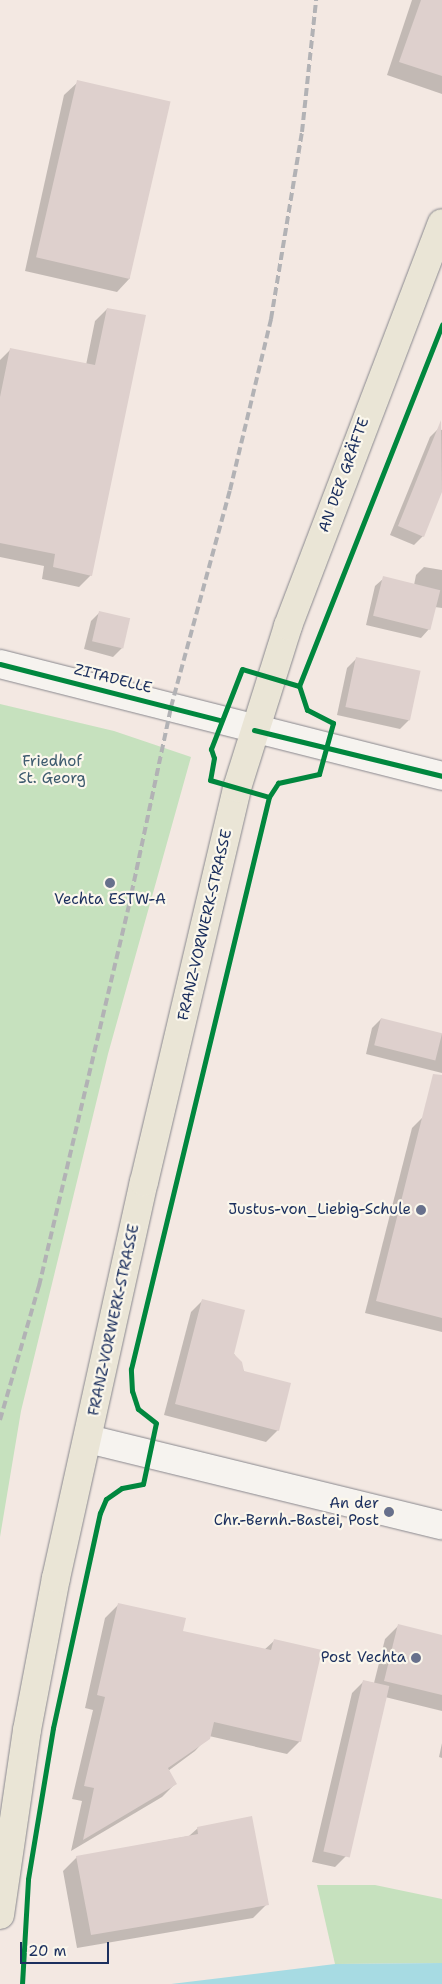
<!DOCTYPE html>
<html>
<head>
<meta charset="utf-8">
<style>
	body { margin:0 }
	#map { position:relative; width:442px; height:1984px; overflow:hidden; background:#f3e8e2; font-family:"Shantell Sans",sans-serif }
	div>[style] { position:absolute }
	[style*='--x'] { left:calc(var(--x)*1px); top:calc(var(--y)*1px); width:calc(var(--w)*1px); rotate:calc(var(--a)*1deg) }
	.green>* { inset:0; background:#c6e1be }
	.water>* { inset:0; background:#a7dbe3 }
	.shadow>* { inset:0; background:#0003 }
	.building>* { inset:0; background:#ded0cd; transform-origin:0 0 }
	.roads { filter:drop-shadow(0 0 1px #88878d) drop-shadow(0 0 1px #88878d) }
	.minor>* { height:28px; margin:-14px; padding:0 14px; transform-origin:14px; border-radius:14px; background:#f6f3ef }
	.major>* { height:28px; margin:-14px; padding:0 14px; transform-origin:14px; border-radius:14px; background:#eae5d6 }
	.rail>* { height:4px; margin-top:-2px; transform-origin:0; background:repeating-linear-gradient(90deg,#b2b2b5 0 8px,transparent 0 12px) }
	.cycleway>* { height:5px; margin:-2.5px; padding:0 2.5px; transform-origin:2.5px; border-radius:2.5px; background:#00873e }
	.dots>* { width:14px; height:14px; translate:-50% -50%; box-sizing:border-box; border:2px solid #fbf7ec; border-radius:50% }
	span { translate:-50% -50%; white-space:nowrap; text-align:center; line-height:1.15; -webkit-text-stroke:4.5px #fbf7ec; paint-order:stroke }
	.street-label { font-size:15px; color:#1b2f5e }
	.park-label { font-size:15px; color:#3c5a6e }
	.poi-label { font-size:15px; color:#1b2f5e }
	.right { translate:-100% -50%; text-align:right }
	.scale { position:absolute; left:20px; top:1942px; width:89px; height:22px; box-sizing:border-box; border:2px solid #1b2f5e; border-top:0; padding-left:6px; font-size:15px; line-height:18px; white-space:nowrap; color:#1b2f5e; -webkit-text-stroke:4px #fbf7ec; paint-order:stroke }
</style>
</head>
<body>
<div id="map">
	<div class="green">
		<i style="clip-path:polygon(0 704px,114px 731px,191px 757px,108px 1054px,21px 1411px,0 1537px)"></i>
		<i style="clip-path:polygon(317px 1885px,375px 1885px,442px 1899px,442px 1963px,335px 1964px)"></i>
	</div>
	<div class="water">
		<i style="clip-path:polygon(442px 1963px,442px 1984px,171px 1984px,335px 1964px)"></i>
	</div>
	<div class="shadow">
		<i style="clip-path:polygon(412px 0,442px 0,442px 94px,387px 75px)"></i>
		<i style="clip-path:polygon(78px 82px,130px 278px,117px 292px,25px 271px,64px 95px)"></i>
		<i style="clip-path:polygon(107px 309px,91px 575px,79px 587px,42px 579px,44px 566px,0 557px,0 360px,11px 349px,86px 365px,95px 321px)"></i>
		<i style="clip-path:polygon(438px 429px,442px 430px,442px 489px,423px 536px,414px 545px,390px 535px,430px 437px)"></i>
		<i style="clip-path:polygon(424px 567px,442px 570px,442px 608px,435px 607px,429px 629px,421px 638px,366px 625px,375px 586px,384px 578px,414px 585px,416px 575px)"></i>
		<i style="clip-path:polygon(100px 612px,122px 648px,113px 657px,84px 649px,91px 621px)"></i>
		<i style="clip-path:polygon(356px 659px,409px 720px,400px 729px,337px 715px,347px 668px)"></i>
		<i style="clip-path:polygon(381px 1019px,442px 1034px,442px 1073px,366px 1054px,372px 1028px)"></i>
		<i style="clip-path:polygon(424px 1116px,442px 1121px,442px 1332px,365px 1313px,412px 1128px)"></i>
		<i style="clip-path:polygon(203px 1300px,278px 1430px,266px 1442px,164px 1415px,191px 1312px)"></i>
		<i style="clip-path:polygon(119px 1604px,181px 1632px,264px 1650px,274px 1641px,300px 1741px,287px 1754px,209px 1736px,195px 1751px,168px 1771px,175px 1784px,162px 1797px,71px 1851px,82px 1801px,72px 1799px,93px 1710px,85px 1708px,105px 1618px)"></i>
		<i style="clip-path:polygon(398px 1626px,442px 1636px,442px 1711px,385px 1697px,347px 1855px,335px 1867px,312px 1862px,352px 1693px,364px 1681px,374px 1683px,385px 1639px)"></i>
		<i style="clip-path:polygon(442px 1743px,442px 1758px,439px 1757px)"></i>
		<i style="clip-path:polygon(198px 1828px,267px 1904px,253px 1918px,77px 1948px,63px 1871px,77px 1857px,189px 1836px)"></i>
	</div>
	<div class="building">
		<i style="clip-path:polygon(421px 0,442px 0,442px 76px,399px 62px)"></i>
		<i style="left:77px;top:80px;width:96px;height:182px;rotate:13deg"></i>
		<i style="clip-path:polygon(107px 308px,146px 315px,92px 576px,53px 567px,55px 554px,0 543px,0 397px,10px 348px,95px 365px)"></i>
		<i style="clip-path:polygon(441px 420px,442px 492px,424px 537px,398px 526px)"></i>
		<i style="left:383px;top:576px;width:59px;height:41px;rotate:14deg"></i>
		<i style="left:99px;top:611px;width:32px;height:31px;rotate:13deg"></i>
		<i style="left:356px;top:657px;width:66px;height:51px;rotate:12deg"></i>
		<i style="left:381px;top:1018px;width:63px;height:28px;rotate:14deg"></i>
		<i style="clip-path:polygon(433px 1074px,442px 1075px,442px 1318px,376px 1301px)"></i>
		<i style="clip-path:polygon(202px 1299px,245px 1310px,234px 1354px,242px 1362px,244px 1371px,291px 1383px,279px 1431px,175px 1404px)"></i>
		<i style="clip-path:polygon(118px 1603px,186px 1618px,183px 1631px,271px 1650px,274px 1639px,322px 1650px,301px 1742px,214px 1722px,210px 1739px,168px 1768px,177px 1784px,83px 1840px,94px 1788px,84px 1786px,105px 1697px,97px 1695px)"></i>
		<i style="clip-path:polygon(398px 1624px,442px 1635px,442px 1695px,384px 1681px)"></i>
		<i style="left:363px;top:1680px;width:27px;height:176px;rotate:13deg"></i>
		<i style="clip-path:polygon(252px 1816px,269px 1905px,91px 1935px,76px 1856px,198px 1834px,197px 1827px)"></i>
	</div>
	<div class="roads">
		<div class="minor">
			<i style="--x:0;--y:664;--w:456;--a:14.2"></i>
			<i style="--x:88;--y:1439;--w:364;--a:13.7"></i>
		</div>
		<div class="major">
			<i style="--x:0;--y:1915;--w:187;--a:-81.7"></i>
			<i style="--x:27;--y:1730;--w:155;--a:-79.2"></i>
			<i style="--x:56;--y:1578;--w:406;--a:-77.5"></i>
			<i style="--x:144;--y:1182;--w:405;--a:-76.7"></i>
			<i style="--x:237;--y:788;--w:170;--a:-72.5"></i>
			<i style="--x:288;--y:626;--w:431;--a:-69.1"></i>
		</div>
	</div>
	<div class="rail">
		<i style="--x:0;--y:1420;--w:140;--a:-73.8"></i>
		<i style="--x:39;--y:1286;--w:391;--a:-76.7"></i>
		<i style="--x:129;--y:905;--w:202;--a:-78"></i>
		<i style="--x:171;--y:707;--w:225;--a:-74.8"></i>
		<i style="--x:230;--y:490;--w:176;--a:-76.5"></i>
		<i style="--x:271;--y:319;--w:190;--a:-80.6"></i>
		<i style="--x:302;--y:132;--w:133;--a:-83.9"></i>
	</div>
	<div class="cycleway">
		<i style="--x:0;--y:664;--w:227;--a:14.3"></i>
		<i style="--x:299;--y:686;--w:59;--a:-163.4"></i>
		<i style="--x:242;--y:669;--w:86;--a:111.2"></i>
		<i style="--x:211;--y:749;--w:9;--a:72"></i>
		<i style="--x:214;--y:758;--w:22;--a:100"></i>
		<i style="--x:210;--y:780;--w:61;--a:16.1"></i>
		<i style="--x:269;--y:797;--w:17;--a:-57"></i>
		<i style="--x:278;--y:783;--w:42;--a:-12.4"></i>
		<i style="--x:319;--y:774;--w:53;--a:-74.6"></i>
		<i style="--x:333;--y:723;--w:29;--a:-153"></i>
		<i style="--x:307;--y:710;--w:25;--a:-108"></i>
		<i style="--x:299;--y:686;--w:389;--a:-68.4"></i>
		<i style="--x:254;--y:730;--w:194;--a:13.7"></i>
		<i style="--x:22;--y:1984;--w:105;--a:-86.7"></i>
		<i style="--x:28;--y:1879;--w:153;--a:-80.6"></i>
		<i style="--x:53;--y:1728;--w:220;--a:-77.7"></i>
		<i style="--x:100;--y:1513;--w:15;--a:-67"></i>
		<i style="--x:106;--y:1499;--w:19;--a:-35"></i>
		<i style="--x:122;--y:1488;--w:21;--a:-11"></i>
		<i style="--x:143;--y:1484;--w:62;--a:-78"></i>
		<i style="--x:156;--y:1423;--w:23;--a:-142"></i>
		<i style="--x:138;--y:1409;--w:19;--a:-108"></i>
		<i style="--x:132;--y:1391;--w:22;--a:-93"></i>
		<i style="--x:131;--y:1369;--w:588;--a:-76.44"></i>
	</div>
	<div class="dots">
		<i style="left:110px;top:883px;background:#67708c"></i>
		<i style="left:421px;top:1210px;background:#67708c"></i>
		<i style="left:389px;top:1512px;background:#67708c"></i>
		<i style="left:416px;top:1658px;background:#67708c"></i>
	</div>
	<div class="street-label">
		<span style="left:344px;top:475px;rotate:-70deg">AN DER GRÄFTE</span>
		<span style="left:113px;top:679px;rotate:14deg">ZITADELLE</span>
		<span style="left:205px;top:925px;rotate:-77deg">FRANZ-VORWERK-STRASSE</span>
		<span style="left:114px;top:1320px;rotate:-78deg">FRANZ-VORWERK-STRASSE</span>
	</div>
	<div class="park-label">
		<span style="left:52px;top:770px">Friedhof<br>St. Georg</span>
	</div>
	<div class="poi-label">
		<span style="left:110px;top:900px">Vechta ESTW-A</span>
		<span class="right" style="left:411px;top:1210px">Justus-von_Liebig-Schule</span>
		<span class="right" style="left:379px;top:1512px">An der<br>Chr.-Bernh.-Bastei, Post</span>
		<span class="right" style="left:406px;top:1658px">Post Vechta</span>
	</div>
	<div class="scale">20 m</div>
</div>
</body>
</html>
